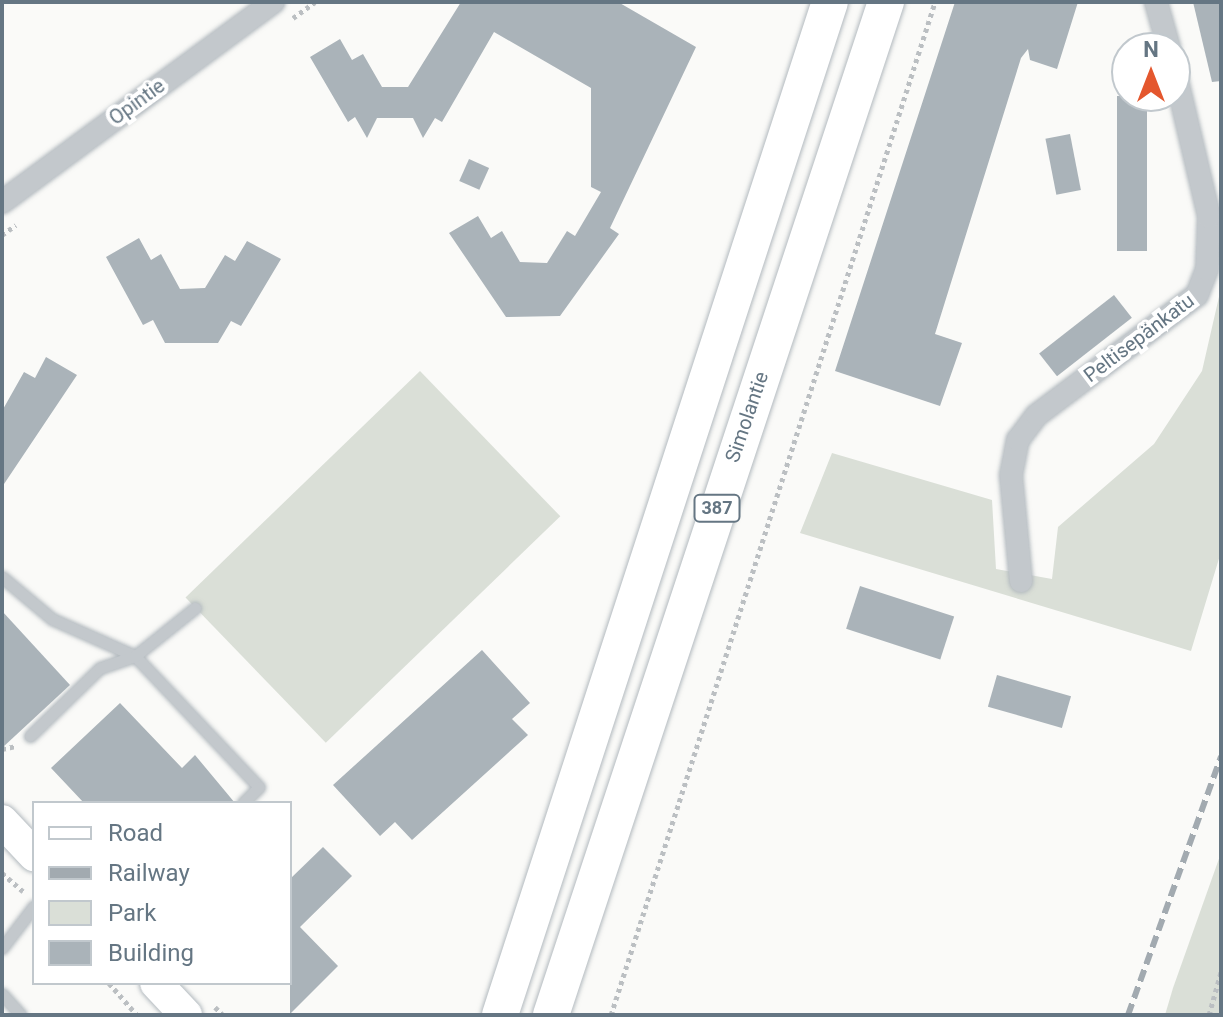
<!DOCTYPE html>
<html>
<head>
<meta charset="utf-8">
<style>
	body { margin:0 }
	#map { position:relative; width:1223px; height:1017px; overflow:hidden; background:#fafaf8; font-family:Roboto,sans-serif }
	div>[style] { position:absolute }
	[style*='--x'] { left:calc(var(--x)*1px); top:calc(var(--y)*1px); width:calc(var(--w)*1px); rotate:calc(var(--a)*1deg) }
	.green>* { inset:0; background:#dadfd7; transform-origin:0 0 }
	.building>* { inset:0; background:#aab3b9; transform-origin:0 0 }
	.path>* { height:5px; margin-top:-2.5px; transform-origin:0; background:repeating-linear-gradient(90deg,#bbbfc2 0 4px,transparent 0 8px) }
	.roads { filter:drop-shadow(0 0 2px #b3babf) drop-shadow(0 0 2px #b3babf) }
	.service>* { height:11px; margin:-5.5px; padding:0 5.5px; transform-origin:5.5px; border-radius:5.5px; background:#c3c8cc }
	.minor>* { height:22px; margin:-11px; padding:0 11px; transform-origin:11px; border-radius:11px; background:#c3c8cc }
	.secondary>* { height:32px; margin:-16px; padding:0 16px; transform-origin:16px; border-radius:16px; background:#fff }
	.primary>* { height:36px; margin:-18px; padding:0 18px; transform-origin:18px; border-radius:18px; background:#fff }
	.rail>* { height:6px; margin-top:-3px; transform-origin:0; background:repeating-linear-gradient(90deg,#a2aab0 0 12px,transparent 0 18px) }
	span { translate:-50% -50%; white-space:nowrap; text-align:center; line-height:1.15; -webkit-text-stroke:8px #fff; paint-order:stroke }
	.shield-label span { padding:2px 6px; background:#fff; border:2px solid; border-radius:6px; -webkit-text-stroke-width:0 }
	.shield-label { font-size:18px; color:#657683; font-weight:700 }
	.street-label { font-size:20px; color:#657683 }
	.frame { position:absolute; inset:0; border:4px solid #657683; pointer-events:none }
	.legend { position:absolute; left:32px; top:801px; width:260px; height:184px; box-sizing:border-box; background:#fff; border:2px solid #c1c8cd; margin:0; padding:10px 14px; list-style:none; font-size:24px; color:#657683 }
	.legend li { display:flex; align-items:center; gap:16px; height:40px }
	.legend b { width:40px; border:2px solid #c1c8cd }
	.north { position:absolute; left:1111px; top:32px; width:80px; height:80px; box-sizing:border-box; background:#fff; border:2px solid #c1c8cd; border-radius:50%; rotate:0deg; font-size:22px; font-weight:700; line-height:32px; text-align:center; color:#657683 }
	.north::after { content:''; display:block; margin:auto; width:28px; height:36px; background:#e4572e; clip-path:polygon(50% 0,100% 100%,50% 72%,0 100%) }
</style>
</head>
<body>
<div id="map">
	<div class="green">
		<i style="clip-path:polygon(1221px 288px,1221px 552px,1191px 651px,800px 533px,832px 453px,992px 500px,996px 569px,1052px 579px,1058px 527px,1154px 444px,1202px 371px)"></i>
		<i style="left:420px;top:371px;width:202px;height:326px;rotate:46deg"></i>
		<i style="clip-path:polygon(1221px 853px,1221px 1015px,1165px 1015px,1173px 988px)"></i>
	</div>
	<div class="building">
		<i style="clip-path:polygon(461px 2px,618px 2px,696px 47px,610px 228px,619px 234px,560px 316px,506px 317px,449px 233px,478px 216px,491px 238px,502px 231px,520px 262px,547px 263px,567px 231px,575px 236px,601px 192px,591px 187px,591px 88px,494px 32px,442px 122px,435px 118px,423px 138px,413px 118px,377px 118px,367px 138px,355px 117px,348px 122px,310px 57px,340px 39px,352px 60px,363px 54px,382px 87px,408px 87px)"></i>
		<i style="clip-path:polygon(955px 2px,1078px 2px,1057px 69px,1030px 60px,1028px 49px,1021px 58px,935px 334px,962px 343px,940px 406px,835px 371px)"></i>
		<i style="clip-path:polygon(1193px 2px,1221px 2px,1221px 81px,1212px 82px)"></i>
		<i style="left:1117px;top:96px;width:30px;height:155px"></i>
		<i style="left:1070px;top:134px;width:57px;height:25px;rotate:79deg"></i>
		<i style="left:469px;top:159px;width:22px;height:24px;rotate:24deg"></i>
		<i style="clip-path:polygon(139px 238px,151px 260px,161px 254px,180px 289px,205px 288px,225px 255px,235px 261px,247px 241px,281px 259px,241px 326px,231px 321px,218px 343px,165px 343px,153px 320px,143px 325px,106px 257px)"></i>
		<i style="left:1114px;top:295px;width:29px;height:95px;rotate:52deg"></i>
		<i style="clip-path:polygon(46px 357px,77px 375px,2px 487px,2px 411px,24px 372px,35px 378px)"></i>
		<i style="left:860px;top:586px;width:99px;height:45px;rotate:18deg"></i>
		<i style="clip-path:polygon(2px 611px,70px 685px,2px 748px)"></i>
		<i style="clip-path:polygon(482px 650px,530px 703px,512px 719px,528px 735px,412px 840px,395px 822px,380px 836px,333px 785px)"></i>
		<i style="left:997px;top:675px;width:77px;height:33px;rotate:16deg"></i>
		<i style="clip-path:polygon(120px 703px,182px 768px,195px 755px,235px 803px,84px 803px,51px 768px)"></i>
		<i style="clip-path:polygon(323px 847px,352px 876px,300px 927px,338px 966px,290px 1014px,290px 879px)"></i>
	</div>
	<div class="path">
		<i style="--x:293;--y:18;--w:27;--a:-36"></i>
		<i style="--x:2;--y:235;--w:17;--a:-36"></i>
		<i style="--x:2;--y:749;--w:14;--a:-12"></i>
		<i style="--x:2;--y:873;--w:28;--a:41"></i>
		<i style="--x:109;--y:983;--w:43;--a:48.8"></i>
		<i style="--x:215;--y:1007;--w:11;--a:45"></i>
		<i style="--x:611;--y:1015;--w:1064;--a:-72.26"></i>
		<i style="--x:1209;--y:1015;--w:45;--a:-74.4"></i>
	</div>
	<div class="roads">
		<div class="service">
			<i style="--x:2;--y:577;--w:65;--a:40"></i>
			<i style="--x:52;--y:619;--w:91;--a:24"></i>
			<i style="--x:135;--y:656;--w:180;--a:46.6"></i>
			<i style="--x:259;--y:787;--w:23;--a:135"></i>
			<i style="--x:30;--y:736;--w:98;--a:-44.2"></i>
			<i style="--x:100;--y:668;--w:37;--a:-19"></i>
			<i style="--x:135;--y:656;--w:77;--a:-38.7"></i>
			<i style="--x:2;--y:948;--w:53;--a:-52.7"></i>
			<i style="--x:2;--y:994;--w:28;--a:48"></i>
		</div>
		<div class="minor">
			<i style="--x:1156;--y:2;--w:48;--a:74.2"></i>
			<i style="--x:2;--y:202;--w:337;--a:-36.4"></i>
			<i style="--x:1021;--y:581;--w:106;--a:-95.4"></i>
			<i style="--x:1011;--y:475;--w:36;--a:-79"></i>
			<i style="--x:1018;--y:440;--w:31;--a:-53"></i>
			<i style="--x:1037;--y:415;--w:200;--a:-36.9"></i>
			<i style="--x:1197;--y:295;--w:28;--a:-69"></i>
			<i style="--x:1207;--y:269;--w:53;--a:-87.8"></i>
			<i style="--x:1209;--y:216;--w:148;--a:-103.3"></i>
		</div>
		<div class="secondary">
			<i style="--x:2;--y:821;--w:47;--a:46.7"></i>
			<i style="--x:156;--y:983;--w:44;--a:46.8"></i>
		</div>
		<div class="primary">
			<i style="--x:500;--y:1015;--w:1065;--a:-71.96"></i>
			<i style="--x:551;--y:1015;--w:1067;--a:-71.7"></i>
		</div>
	</div>
	<div class="rail">
		<i style="--x:1128;--y:1015;--w:275;--a:-70.2"></i>
	</div>
	<div class="shield-label">
		<span style="left:717px;top:508px">387</span>
	</div>
	<div class="street-label">
		<span style="left:137px;top:102px;rotate:-36deg">Opintie</span>
		<span style="left:1139px;top:338px;rotate:-37deg">Peltisepänkatu</span>
		<span style="left:747px;top:417px;rotate:-71deg">Simolantie</span>
	</div>
	<div class="frame"></div>
	<ul class="legend">
	<li><b style="height:10px;background:#fff"></b>Road</li>
	<li><b style="height:10px;background:#a2aab0"></b>Railway</li>
	<li><b style="height:22px;background:#dadfd7"></b>Park</li>
	<li><b style="height:22px;background:#aab3b9"></b>Building</li>
	</ul>
	<div class="north">N</div>
</div>
</body>
</html>
